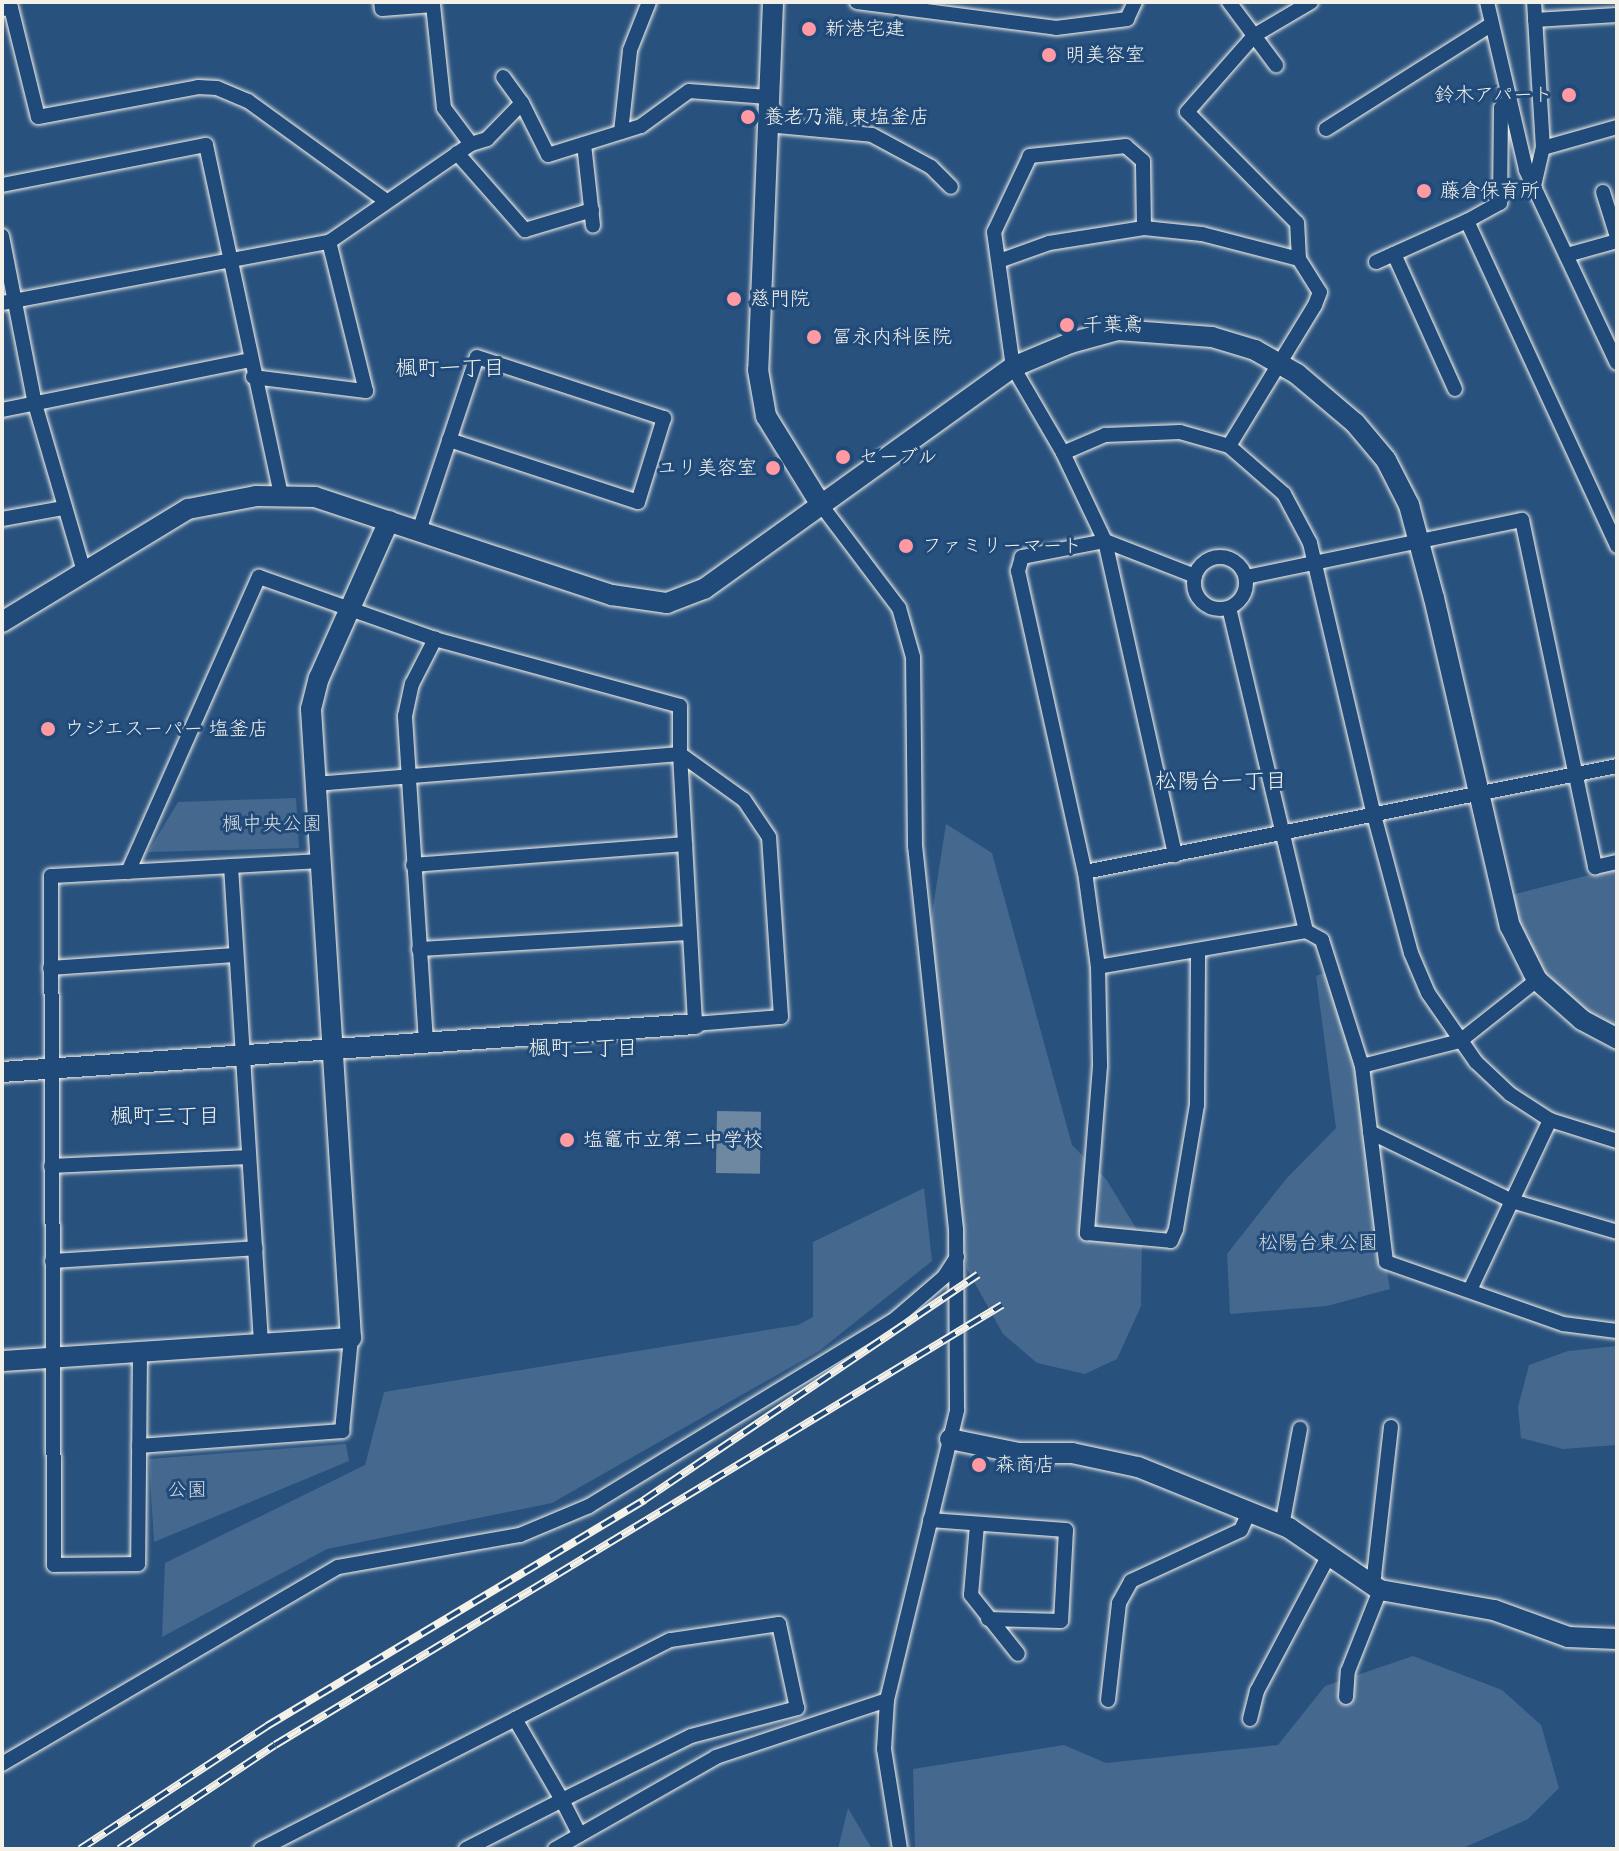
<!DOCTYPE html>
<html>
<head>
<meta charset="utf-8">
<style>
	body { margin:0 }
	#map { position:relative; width:1619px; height:1851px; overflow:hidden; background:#28517e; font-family:"Balsamiq Sans","Klee One",sans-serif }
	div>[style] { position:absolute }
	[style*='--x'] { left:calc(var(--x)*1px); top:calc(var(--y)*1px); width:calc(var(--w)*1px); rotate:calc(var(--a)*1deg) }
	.green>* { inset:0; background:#45688e }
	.water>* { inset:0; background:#6e88a2; transform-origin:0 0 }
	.roads { filter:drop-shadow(0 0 2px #f4f1e8) drop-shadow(0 0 2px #f4f1e8) }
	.street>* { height:14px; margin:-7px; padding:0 7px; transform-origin:7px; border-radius:7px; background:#1f4a7a }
	.street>.ring { margin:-7px; padding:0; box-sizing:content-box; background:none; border:14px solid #1f4a7a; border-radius:50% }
	.secondary>* { height:20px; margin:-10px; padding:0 10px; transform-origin:10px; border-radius:10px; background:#1f4a7a }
	.rail>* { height:8px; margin-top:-4px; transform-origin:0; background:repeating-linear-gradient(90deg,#1f4a7a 0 15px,#f4f1e8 0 30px); box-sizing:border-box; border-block:2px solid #f4f1e8 }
	.dots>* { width:22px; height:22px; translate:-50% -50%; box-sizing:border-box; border:4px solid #1f4a7a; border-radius:50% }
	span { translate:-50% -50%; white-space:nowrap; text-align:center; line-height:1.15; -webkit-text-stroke:6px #1f4a7a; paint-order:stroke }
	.poi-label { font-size:20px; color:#f4f1e8 }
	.left { translate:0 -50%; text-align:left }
	.right { translate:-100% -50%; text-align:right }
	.park-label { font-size:20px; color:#dadcda }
	.neighbourhood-label { font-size:22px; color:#f4f1e8 }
	.frame { position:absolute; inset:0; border:4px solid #f4f1e8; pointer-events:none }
</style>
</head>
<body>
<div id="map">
	<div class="green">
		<i style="clip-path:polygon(296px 798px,299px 848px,148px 852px,178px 802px)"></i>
		<i style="clip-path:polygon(946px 824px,992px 853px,1072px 1145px,1106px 1179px,1142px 1238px,1141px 1306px,1117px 1359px,1085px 1374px,1037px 1363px,1003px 1334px,967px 1269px,928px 939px)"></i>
		<i style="clip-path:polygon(1617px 868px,1617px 1038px,1537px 980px,1504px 897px)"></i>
		<i style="clip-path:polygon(1326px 972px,1354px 1065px,1390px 1289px,1327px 1306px,1230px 1314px,1227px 1254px,1286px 1179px,1336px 1128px,1316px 976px)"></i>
		<i style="clip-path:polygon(924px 1188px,932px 1261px,819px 1351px,552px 1503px,327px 1549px,162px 1637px,165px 1563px,365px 1465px,384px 1392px,798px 1325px,813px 1317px,813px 1242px)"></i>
		<i style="clip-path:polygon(1617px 1346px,1617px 1445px,1563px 1449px,1521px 1438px,1518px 1407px,1529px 1365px,1568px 1351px)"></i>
		<i style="clip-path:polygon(346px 1444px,349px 1461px,154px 1542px,149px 1459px)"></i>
		<i style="clip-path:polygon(1413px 1656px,1502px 1690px,1541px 1725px,1559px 1788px,1528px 1819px,1461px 1849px,915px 1849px,913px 1769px,1064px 1745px,1106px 1763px,1278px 1745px,1325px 1686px)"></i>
		<i style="clip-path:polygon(848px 1808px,872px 1849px,838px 1849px)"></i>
	</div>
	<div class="water">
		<i style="left:717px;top:1111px;width:44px;height:62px;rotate:1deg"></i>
	</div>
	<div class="roads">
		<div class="street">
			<i style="--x:857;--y:2;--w:201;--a:7.4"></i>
			<i style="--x:1056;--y:28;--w:72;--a:-7.2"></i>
			<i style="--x:1127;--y:19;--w:19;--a:-65"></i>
			<i style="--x:1229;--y:2;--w:79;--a:53.3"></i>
			<i style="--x:1487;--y:2;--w:172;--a:76.9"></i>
			<i style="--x:1526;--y:170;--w:213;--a:64.8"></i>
			<i style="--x:2;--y:9;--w:9;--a:-6"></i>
			<i style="--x:11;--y:8;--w:112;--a:76.1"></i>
			<i style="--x:38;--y:117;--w:163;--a:-10.6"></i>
			<i style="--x:198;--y:87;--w:19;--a:3"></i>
			<i style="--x:217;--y:88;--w:34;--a:23"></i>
			<i style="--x:248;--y:101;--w:170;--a:35.9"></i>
			<i style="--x:1535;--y:20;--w:82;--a:-3.5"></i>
			<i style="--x:522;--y:103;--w:58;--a:63.4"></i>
			<i style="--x:548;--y:155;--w:97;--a:-17.3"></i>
			<i style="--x:641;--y:126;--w:59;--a:-36.1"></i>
			<i style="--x:689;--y:91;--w:79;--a:4.3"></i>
			<i style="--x:767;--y:125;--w:105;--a:5.4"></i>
			<i style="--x:872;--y:135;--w:67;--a:28.5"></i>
			<i style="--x:931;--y:167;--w:28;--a:45"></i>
			<i style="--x:1326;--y:129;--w:196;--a:-32.3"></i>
			<i style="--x:621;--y:132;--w:82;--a:-83.7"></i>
			<i style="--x:630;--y:50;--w:52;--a:-68.4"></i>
			<i style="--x:471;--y:144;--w:17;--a:-17"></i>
			<i style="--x:487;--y:139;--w:50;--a:-45.8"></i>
			<i style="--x:522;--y:103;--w:32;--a:-126"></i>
			<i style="--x:584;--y:144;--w:82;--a:83.7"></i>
			<i style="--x:1543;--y:148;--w:77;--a:-15.8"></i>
			<i style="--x:457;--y:153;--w:103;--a:48.6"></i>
			<i style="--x:525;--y:230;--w:70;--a:-16.6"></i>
			<i style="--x:2;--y:185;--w:208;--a:-11.1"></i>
			<i style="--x:206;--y:145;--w:359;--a:77.9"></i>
			<i style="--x:1534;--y:186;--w:39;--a:-77"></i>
			<i style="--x:1543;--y:148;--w:146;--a:-93.5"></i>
			<i style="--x:1603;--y:192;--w:47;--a:72.7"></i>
			<i style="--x:1467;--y:221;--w:38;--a:-29"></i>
			<i style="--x:1500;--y:203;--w:95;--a:-89.4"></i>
			<i style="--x:1501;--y:108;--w:11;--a:-45"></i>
			<i style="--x:1144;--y:228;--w:67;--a:-90.9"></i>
			<i style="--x:1143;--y:161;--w:23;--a:-139"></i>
			<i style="--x:1126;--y:146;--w:97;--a:174.1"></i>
			<i style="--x:1030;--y:156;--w:84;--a:115.3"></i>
			<i style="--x:994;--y:232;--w:136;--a:82"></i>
			<i style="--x:1013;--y:367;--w:99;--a:59.8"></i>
			<i style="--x:1063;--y:453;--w:98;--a:64.5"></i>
			<i style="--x:1105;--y:541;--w:322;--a:77.4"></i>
			<i style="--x:2;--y:236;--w:171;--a:78.9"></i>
			<i style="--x:35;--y:404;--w:175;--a:73.7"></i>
			<i style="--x:1394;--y:254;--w:148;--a:65.7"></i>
			<i style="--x:1567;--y:255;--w:52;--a:-15.6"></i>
			<i style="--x:1299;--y:259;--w:36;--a:-93"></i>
			<i style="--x:1297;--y:223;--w:156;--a:-134.7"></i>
			<i style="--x:1187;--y:112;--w:103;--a:-48.6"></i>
			<i style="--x:1255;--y:35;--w:65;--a:-30.5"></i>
			<i style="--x:999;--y:261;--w:53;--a:-19.8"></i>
			<i style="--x:1049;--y:243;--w:96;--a:-9"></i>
			<i style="--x:1144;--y:228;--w:58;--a:5.9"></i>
			<i style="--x:1202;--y:234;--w:100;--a:14.5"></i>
			<i style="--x:1299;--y:259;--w:39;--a:58"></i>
			<i style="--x:1320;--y:292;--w:14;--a:111"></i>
			<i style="--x:1315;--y:305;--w:165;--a:121.4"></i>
			<i style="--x:1376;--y:262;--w:100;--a:-24.3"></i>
			<i style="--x:1467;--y:221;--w:358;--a:65.2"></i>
			<i style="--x:2;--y:303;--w:333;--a:-10.6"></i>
			<i style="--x:329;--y:242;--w:173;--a:-34.6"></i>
			<i style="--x:471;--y:144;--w:45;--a:-126.9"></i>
			<i style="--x:444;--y:108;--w:104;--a:-96.1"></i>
			<i style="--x:433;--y:5;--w:51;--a:175.5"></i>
			<i style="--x:382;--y:9;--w:7;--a:-98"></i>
			<i style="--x:253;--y:377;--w:114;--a:7.1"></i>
			<i style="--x:366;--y:391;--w:154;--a:-103.9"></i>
			<i style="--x:2;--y:410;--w:252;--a:-11.4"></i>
			<i style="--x:1063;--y:453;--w:46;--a:-23.2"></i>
			<i style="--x:1105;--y:435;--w:75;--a:-2.3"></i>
			<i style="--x:1180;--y:432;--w:51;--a:15.9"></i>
			<i style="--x:1229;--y:446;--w:73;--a:41.1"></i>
			<i style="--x:1284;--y:494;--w:55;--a:62"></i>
			<i style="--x:1310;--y:543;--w:279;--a:76.8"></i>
			<i style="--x:1374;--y:815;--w:143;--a:75"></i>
			<i style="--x:1411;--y:953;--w:43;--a:67"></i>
			<i style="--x:1428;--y:993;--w:84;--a:55.2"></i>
			<i style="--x:1476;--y:1062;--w:47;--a:43.3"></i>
			<i style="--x:1510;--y:1094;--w:48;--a:33"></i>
			<i style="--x:1550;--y:1120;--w:70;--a:17.4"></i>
			<i style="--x:2;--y:519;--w:63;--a:-10.1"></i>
			<i style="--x:419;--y:531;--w:183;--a:-71.6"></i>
			<i style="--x:477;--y:357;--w:197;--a:18.1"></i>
			<i style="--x:664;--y:418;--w:88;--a:107.2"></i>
			<i style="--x:638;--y:502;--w:199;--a:-161.8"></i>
			<i class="ring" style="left:1194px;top:557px;width:38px;height:38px"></i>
			<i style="--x:1195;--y:576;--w:97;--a:-158.7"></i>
			<i style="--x:1105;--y:541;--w:85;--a:169.1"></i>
			<i style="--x:1022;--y:557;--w:15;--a:106"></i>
			<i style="--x:1018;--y:571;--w:308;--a:77.5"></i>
			<i style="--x:1085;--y:872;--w:96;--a:82.2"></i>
			<i style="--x:1098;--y:967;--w:99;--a:88.8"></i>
			<i style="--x:1100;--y:1066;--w:168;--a:94.5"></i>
			<i style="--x:1087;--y:1233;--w:84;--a:5.4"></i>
			<i style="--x:1171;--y:1241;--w:13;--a:-67"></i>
			<i style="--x:1176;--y:1229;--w:126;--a:-80.4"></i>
			<i style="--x:1197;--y:1105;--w:154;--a:-89.6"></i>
			<i style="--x:1246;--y:577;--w:282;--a:-11.7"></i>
			<i style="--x:1522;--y:520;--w:355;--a:78.1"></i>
			<i style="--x:1595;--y:867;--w:23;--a:-13"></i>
			<i style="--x:413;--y:865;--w:273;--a:-4.4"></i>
			<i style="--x:231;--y:866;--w:479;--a:86.4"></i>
			<i style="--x:128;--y:872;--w:323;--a:-66.1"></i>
			<i style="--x:259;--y:577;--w:187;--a:19.4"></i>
			<i style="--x:435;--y:639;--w:254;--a:15.3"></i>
			<i style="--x:680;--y:706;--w:48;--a:90"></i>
			<i style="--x:680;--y:754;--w:270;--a:86.8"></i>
			<i style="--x:695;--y:1024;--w:86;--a:-4.7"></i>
			<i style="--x:781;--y:1017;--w:180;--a:-93.8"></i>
			<i style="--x:769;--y:837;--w:45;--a:-124"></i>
			<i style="--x:744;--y:800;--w:79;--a:-144.3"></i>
			<i style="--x:680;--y:754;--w:366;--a:175.3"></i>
			<i style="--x:1085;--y:872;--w:542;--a:-11.27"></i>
			<i style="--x:1306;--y:931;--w:18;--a:29"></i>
			<i style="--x:1322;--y:940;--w:132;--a:72.4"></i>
			<i style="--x:1362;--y:1066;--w:197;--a:83"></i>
			<i style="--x:1386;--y:1262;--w:188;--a:19.3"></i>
			<i style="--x:1563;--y:1324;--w:54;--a:7.4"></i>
			<i style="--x:419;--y:949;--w:271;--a:-3.4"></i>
			<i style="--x:1098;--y:967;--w:211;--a:-9.8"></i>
			<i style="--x:1306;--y:931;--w:332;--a:-103.4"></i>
			<i style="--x:50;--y:968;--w:185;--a:-4"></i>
			<i style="--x:426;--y:1042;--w:327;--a:-93.7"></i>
			<i style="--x:405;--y:716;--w:33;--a:-78"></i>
			<i style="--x:412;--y:684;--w:51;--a:-62.9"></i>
			<i style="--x:1362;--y:1066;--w:101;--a:-14.3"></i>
			<i style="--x:1460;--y:1041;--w:98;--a:-38.4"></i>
			<i style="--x:1370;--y:1132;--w:158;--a:25.9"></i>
			<i style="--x:1512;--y:1201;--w:109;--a:16.4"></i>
			<i style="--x:51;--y:1166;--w:197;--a:-2.6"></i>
			<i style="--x:52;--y:1261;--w:204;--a:-3.6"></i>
			<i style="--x:1470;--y:1290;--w:188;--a:-64.8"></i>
			<i style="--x:140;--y:1352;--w:212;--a:90.5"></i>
			<i style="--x:138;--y:1564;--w:84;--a:179.3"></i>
			<i style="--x:54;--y:1565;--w:689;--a:-90.25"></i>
			<i style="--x:51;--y:876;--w:268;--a:-3.2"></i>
			<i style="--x:139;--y:1446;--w:204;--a:-4.2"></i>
			<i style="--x:342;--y:1431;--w:93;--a:-84.5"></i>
			<i style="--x:930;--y:1520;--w:136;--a:4.2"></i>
			<i style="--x:1066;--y:1530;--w:91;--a:93.1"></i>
			<i style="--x:1061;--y:1621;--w:73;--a:-178.4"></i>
			<i style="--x:977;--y:1525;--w:70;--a:94.9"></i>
			<i style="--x:971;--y:1595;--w:75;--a:51.5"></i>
			<i style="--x:1282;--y:1526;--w:99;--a:-79.5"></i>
			<i style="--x:1369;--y:1583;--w:9;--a:-54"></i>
			<i style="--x:1374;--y:1576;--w:150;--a:-83.5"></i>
			<i style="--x:1346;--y:1697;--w:26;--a:-86"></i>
			<i style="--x:1348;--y:1671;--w:87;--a:-68.4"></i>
			<i style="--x:887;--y:1700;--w:49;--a:93.5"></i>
			<i style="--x:884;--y:1749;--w:101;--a:80.9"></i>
			<i style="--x:1108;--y:1700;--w:98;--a:-83.5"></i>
			<i style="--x:1119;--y:1603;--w:25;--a:-61"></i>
			<i style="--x:1131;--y:1581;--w:121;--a:-24.9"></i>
			<i style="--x:1241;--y:1530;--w:20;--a:-66"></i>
			<i style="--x:1250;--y:1719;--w:29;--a:-76"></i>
			<i style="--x:1257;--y:1691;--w:156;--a:-62.1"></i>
			<i style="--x:2;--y:1764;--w:389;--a:-30.4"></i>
			<i style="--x:338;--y:1567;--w:185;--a:-10"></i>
			<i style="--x:520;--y:1535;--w:75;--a:-22.8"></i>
			<i style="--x:589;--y:1506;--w:357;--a:-31.4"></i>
			<i style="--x:894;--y:1320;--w:66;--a:-40.7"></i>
			<i style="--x:944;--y:1277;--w:24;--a:-57"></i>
			<i style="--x:261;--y:1849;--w:285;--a:-27.1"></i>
			<i style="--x:466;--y:1849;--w:108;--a:-27"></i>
			<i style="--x:562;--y:1800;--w:144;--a:-26.4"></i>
			<i style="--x:691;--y:1736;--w:110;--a:-14.8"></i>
			<i style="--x:797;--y:1708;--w:86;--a:-102.1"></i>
			<i style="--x:779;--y:1624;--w:110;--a:171.6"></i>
			<i style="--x:670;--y:1640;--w:174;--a:153"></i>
			<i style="--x:515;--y:1719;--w:94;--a:59.9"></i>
			<i style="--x:562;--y:1800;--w:39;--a:63"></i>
			<i style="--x:555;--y:1849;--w:185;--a:-29.7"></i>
			<i style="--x:716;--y:1757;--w:180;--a:-18.4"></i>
			<i style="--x:887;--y:1700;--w:298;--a:-76.4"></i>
			<i style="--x:957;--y:1410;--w:181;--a:-90.3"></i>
			<i style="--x:956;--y:1229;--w:385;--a:-96.1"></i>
			<i style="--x:915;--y:846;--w:189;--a:-90.6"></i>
			<i style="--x:913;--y:657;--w:51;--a:-105.9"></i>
			<i style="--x:899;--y:608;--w:129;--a:-127.1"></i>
		</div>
		<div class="secondary">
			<i style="--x:773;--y:2;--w:368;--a:92.3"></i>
			<i style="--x:758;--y:370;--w:47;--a:80.1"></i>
			<i style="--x:766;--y:416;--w:105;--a:58.3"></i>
			<i style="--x:2;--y:622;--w:218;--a:-31.3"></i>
			<i style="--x:188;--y:509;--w:69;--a:-10.8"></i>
			<i style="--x:256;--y:496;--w:59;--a:1"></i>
			<i style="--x:315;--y:497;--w:313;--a:18.3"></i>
			<i style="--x:612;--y:595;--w:56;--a:8.3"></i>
			<i style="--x:667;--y:603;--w:40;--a:-21"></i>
			<i style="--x:704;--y:589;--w:380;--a:-35.7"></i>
			<i style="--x:1013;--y:367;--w:62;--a:-22.8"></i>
			<i style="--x:1070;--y:343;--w:50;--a:-15.2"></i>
			<i style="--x:1118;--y:330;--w:94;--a:4.3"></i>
			<i style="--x:1212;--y:337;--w:45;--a:16.8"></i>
			<i style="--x:1255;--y:350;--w:48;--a:29.7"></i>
			<i style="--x:1297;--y:374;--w:76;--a:40.2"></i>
			<i style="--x:1355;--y:423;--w:48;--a:50"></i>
			<i style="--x:1386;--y:460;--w:51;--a:62.9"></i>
			<i style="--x:1409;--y:505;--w:96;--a:75"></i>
			<i style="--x:1434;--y:598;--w:337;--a:77"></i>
			<i style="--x:1510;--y:926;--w:60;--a:63.4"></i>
			<i style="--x:1537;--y:980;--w:60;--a:41.6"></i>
			<i style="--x:1582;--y:1020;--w:40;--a:28"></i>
			<i style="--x:2;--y:1072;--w:695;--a:-3.96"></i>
			<i style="--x:2;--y:1361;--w:350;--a:-3.8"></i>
			<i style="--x:351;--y:1338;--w:630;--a:-93.64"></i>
			<i style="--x:311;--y:709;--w:32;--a:-76"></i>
			<i style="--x:319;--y:678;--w:172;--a:-66"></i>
			<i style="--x:950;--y:1439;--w:69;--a:11.6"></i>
			<i style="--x:1018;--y:1453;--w:54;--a:0"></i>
			<i style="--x:1072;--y:1453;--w:67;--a:12"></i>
			<i style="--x:1138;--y:1467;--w:163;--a:22"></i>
			<i style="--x:1289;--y:1528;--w:110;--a:34.3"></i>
			<i style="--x:1380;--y:1590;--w:116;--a:10"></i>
			<i style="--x:1494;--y:1610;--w:79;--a:20"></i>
			<i style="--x:1568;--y:1637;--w:49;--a:2.3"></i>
		</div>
	</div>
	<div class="rail">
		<i style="--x:80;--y:1849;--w:224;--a:-33.3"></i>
		<i style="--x:267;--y:1726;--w:440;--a:-30.9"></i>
		<i style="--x:644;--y:1500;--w:403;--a:-34"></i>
		<i style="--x:119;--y:1849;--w:187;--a:-33.7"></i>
		<i style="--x:275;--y:1745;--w:850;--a:-31.18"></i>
	</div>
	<div class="dots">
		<i style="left:809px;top:29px;background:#ff9aa2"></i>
		<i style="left:1049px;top:55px;background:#ff9aa2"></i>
		<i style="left:1569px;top:95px;background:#ff9aa2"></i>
		<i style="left:748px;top:117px;background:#ff9aa2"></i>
		<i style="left:1424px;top:191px;background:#ff9aa2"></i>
		<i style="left:734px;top:299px;background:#ff9aa2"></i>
		<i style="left:1067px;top:325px;background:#ff9aa2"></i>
		<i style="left:814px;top:337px;background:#ff9aa2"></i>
		<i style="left:843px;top:457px;background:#ff9aa2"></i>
		<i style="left:773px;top:468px;background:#ff9aa2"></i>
		<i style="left:906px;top:546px;background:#ff9aa2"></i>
		<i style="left:48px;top:729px;background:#ff9aa2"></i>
		<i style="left:567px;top:1140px;background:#ff9aa2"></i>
		<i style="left:979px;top:1465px;background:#ff9aa2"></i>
	</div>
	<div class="poi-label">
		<span class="left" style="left:825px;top:29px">新港宅建</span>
		<span class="left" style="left:1065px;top:55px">明美容室</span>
		<span class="right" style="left:1553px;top:95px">鈴木アパート</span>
		<span class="left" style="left:764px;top:117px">養老乃瀧 東塩釜店</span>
		<span class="left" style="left:1440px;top:191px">藤倉保育所</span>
		<span class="left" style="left:750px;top:299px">慈門院</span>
		<span class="left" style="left:1083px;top:325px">千葉鳶</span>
		<span class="left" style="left:832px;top:337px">冨永内科医院</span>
		<span class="left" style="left:859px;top:457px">セーブル</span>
		<span class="right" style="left:757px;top:468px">ユリ美容室</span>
		<span class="left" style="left:922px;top:546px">ファミリーマート</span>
		<span class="left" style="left:64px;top:729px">ウジエスーパー 塩釜店</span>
		<span class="left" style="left:583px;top:1140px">塩竈市立第二中学校</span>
		<span class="left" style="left:995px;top:1465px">森商店</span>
	</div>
	<div class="park-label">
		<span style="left:272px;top:824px">楓中央公園</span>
		<span style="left:1318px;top:1243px">松陽台東公園</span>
		<span style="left:187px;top:1490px">公園</span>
	</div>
	<div class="neighbourhood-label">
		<span style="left:450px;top:369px">楓町一丁目</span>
		<span style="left:1221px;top:782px">松陽台一丁目</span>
		<span style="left:583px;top:1049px">楓町二丁目</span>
		<span style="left:165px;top:1117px">楓町三丁目</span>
	</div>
	<div class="frame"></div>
</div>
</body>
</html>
